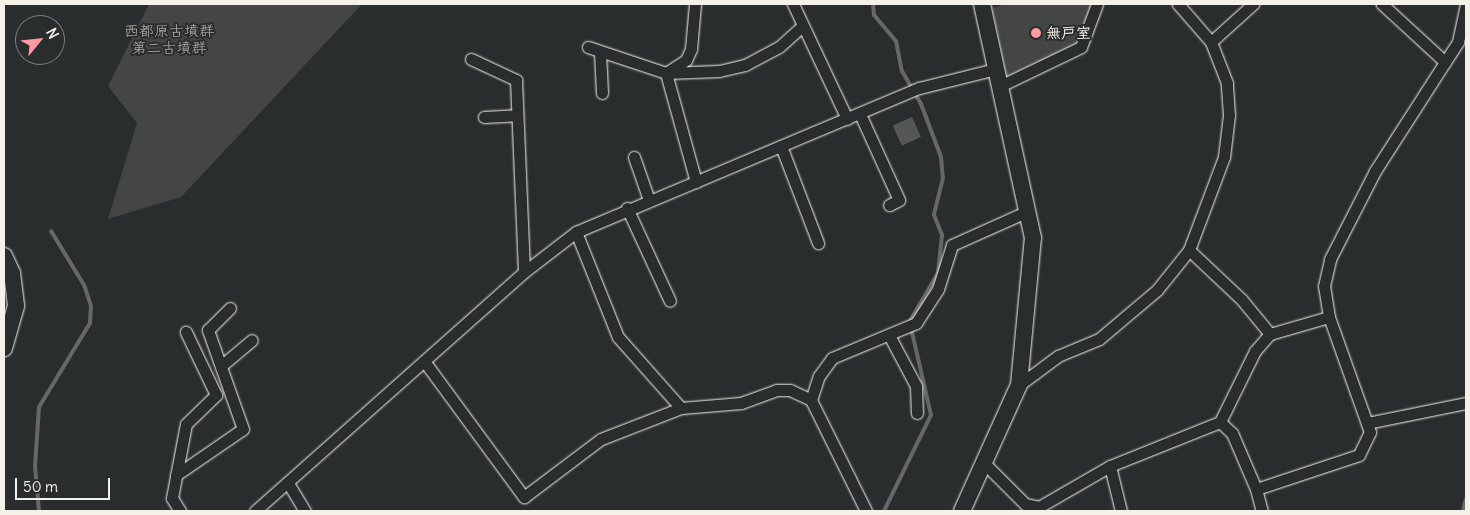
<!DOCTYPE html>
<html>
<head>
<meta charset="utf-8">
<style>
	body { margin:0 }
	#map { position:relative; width:1470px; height:515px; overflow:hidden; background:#2a2d2e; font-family:Delius,"Klee One",sans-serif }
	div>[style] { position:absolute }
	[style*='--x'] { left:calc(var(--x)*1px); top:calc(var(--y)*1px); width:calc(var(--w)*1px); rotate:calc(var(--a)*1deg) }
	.green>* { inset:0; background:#444645 }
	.stream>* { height:4px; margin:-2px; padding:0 2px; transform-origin:2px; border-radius:2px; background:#676866 }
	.building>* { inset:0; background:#555756; transform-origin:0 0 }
	.roads { filter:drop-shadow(0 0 1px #f4f1e8) drop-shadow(0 0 1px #f4f1e8) }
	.street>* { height:11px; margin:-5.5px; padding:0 5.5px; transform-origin:5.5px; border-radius:5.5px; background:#2a2d2e }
	.secondary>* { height:16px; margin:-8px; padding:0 8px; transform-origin:8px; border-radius:8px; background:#2a2d2e }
	.dots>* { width:14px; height:14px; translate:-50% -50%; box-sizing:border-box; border:2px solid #2a2d2e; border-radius:50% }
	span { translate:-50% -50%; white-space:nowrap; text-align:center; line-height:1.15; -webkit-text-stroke:4px #2a2d2e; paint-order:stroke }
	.park-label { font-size:15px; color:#b6b5af }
	.poi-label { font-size:15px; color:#f4f1e8; font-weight:700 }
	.left { translate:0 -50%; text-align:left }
	.frame { position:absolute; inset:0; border:5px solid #f4f1e8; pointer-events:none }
	.north { position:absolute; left:15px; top:15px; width:50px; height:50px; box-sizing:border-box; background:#2a2d2e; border:1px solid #7b7b78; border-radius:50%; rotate:62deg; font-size:14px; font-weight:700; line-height:20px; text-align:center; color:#f4f1e8 }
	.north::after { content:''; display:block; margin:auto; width:18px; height:22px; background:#ff9aa2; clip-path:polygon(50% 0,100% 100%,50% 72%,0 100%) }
	.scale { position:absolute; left:15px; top:478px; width:95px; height:22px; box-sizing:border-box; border:2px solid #f4f1e8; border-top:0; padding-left:6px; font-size:15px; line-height:18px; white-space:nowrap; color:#f4f1e8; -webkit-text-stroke:4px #2a2d2e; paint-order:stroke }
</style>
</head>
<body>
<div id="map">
	<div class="green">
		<i style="clip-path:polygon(149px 4px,362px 4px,181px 197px,108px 219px,137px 123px,108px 86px)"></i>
		<i style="clip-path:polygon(1006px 4px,1092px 4px,1079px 43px,1007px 79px,992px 8px)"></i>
	</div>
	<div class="stream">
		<i style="--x:873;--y:4;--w:11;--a:85"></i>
		<i style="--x:874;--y:15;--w:34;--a:50"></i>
		<i style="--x:896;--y:41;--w:31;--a:79"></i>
		<i style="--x:902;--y:71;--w:38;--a:60"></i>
		<i style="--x:921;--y:104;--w:57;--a:69.3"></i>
		<i style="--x:941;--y:157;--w:21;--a:85"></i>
		<i style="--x:943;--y:178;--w:38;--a:104"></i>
		<i style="--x:934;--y:215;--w:22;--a:68"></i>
		<i style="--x:942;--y:235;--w:38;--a:96"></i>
		<i style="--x:938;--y:273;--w:56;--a:120.3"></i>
		<i style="--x:39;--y:511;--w:45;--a:-95.1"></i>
		<i style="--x:35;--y:466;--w:59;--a:-86.1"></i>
		<i style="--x:39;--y:407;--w:98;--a:-58.7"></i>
		<i style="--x:90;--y:323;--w:17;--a:-87"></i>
		<i style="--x:91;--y:306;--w:22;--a:-108"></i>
		<i style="--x:84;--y:285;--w:63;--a:-121.4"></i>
		<i style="--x:884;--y:511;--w:107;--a:-63.9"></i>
		<i style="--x:931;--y:415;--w:89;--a:-102.9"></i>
		<i style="--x:1463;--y:511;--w:12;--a:-76"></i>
	</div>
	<div class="building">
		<i style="left:912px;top:117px;width:22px;height:21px;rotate:66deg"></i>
	</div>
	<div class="roads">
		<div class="street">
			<i style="--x:695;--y:4;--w:45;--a:95.1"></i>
			<i style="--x:691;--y:49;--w:12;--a:114"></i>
			<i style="--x:686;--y:60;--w:24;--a:147"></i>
			<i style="--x:666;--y:73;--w:113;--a:74.6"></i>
			<i style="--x:793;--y:4;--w:127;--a:64.8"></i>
			<i style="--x:1178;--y:4;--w:50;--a:49"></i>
			<i style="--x:588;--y:47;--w:82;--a:18.4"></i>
			<i style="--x:666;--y:73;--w:53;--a:-2.2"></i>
			<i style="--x:719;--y:71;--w:27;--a:-13"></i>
			<i style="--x:745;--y:65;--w:38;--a:-28"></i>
			<i style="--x:779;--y:47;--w:31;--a:-42"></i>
			<i style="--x:600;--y:52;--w:41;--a:87.2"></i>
			<i style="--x:471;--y:59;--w:50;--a:25"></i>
			<i style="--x:516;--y:80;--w:192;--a:87.6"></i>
			<i style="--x:1445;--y:62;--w:24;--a:-57"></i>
			<i style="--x:1458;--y:42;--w:39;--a:-78"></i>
			<i style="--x:1000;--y:86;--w:90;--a:-25.7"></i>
			<i style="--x:1081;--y:47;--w:46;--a:-69.6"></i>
			<i style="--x:860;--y:114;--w:94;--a:65.6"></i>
			<i style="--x:899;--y:200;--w:11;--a:153"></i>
			<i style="--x:484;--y:117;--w:33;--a:-3"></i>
			<i style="--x:781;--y:146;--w:104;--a:69.1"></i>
			<i style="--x:634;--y:157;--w:46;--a:70.8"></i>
			<i style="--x:627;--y:208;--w:102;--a:65.2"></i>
			<i style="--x:576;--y:232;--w:113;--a:68.2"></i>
			<i style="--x:618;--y:337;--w:95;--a:48.4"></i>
			<i style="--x:681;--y:408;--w:60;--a:-4.8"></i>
			<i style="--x:741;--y:403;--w:37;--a:-20"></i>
			<i style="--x:776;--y:390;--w:14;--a:0"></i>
			<i style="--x:790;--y:390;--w:23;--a:25"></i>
			<i style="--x:811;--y:400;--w:124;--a:63.6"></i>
			<i style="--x:1189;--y:250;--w:73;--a:43.3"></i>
			<i style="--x:1242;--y:300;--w:44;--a:50.5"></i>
			<i style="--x:1329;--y:317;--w:31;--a:-99"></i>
			<i style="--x:1324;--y:286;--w:28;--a:-77"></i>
			<i style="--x:1330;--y:259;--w:99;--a:-62.9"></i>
			<i style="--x:1375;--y:171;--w:130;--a:-57.3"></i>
			<i style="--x:1445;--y:62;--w:86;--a:-137.4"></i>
			<i style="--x:890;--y:337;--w:55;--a:62"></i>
			<i style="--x:916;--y:386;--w:27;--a:88"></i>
			<i style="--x:424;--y:361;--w:169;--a:53.7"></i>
			<i style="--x:524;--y:497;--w:96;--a:-37"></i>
			<i style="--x:601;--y:439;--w:86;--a:-21.2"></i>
			<i style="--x:221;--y:366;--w:40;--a:-40"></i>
			<i style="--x:1019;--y:385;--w:49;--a:-36.6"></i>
			<i style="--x:1058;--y:356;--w:44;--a:-22.5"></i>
			<i style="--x:1099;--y:339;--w:76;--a:-40.2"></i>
			<i style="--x:1157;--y:290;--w:51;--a:-51.3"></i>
			<i style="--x:1189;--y:250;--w:99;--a:-69.4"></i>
			<i style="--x:1224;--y:157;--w:42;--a:-83.2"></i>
			<i style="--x:1229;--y:115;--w:32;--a:-94"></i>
			<i style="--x:1227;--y:83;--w:44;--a:-111.3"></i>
			<i style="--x:1211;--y:42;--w:57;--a:-42.1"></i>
			<i style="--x:811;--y:400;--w:25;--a:-72"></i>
			<i style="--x:819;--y:376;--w:22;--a:-54"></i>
			<i style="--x:832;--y:358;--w:91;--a:-22.6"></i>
			<i style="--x:916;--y:323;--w:40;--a:-57.1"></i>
			<i style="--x:938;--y:289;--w:46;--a:-72.3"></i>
			<i style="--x:952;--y:245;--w:83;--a:-24.1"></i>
			<i style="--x:1220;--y:422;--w:16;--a:43"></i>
			<i style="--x:1232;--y:433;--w:61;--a:66.8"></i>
			<i style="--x:1367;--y:423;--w:101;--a:-11.4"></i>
			<i style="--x:984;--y:463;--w:58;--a:45"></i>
			<i style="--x:1025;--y:504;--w:14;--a:12"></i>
			<i style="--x:1039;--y:507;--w:82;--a:-30"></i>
			<i style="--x:1110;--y:466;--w:118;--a:-21.8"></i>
			<i style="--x:1220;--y:422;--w:79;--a:-63.8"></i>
			<i style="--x:1255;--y:351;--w:23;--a:-49"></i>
			<i style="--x:1270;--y:334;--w:61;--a:-16.1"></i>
			<i style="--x:1329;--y:317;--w:122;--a:70.4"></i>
			<i style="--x:1370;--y:432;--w:25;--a:116"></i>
			<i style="--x:1359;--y:455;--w:108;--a:161.7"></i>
			<i style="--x:1256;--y:489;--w:23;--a:75"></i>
			<i style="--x:1110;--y:466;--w:46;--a:76.3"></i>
			<i style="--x:176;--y:475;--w:81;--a:-34.5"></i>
			<i style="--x:243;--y:429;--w:105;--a:-109.5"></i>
			<i style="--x:208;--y:330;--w:31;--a:-45"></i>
			<i style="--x:288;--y:483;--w:33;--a:59"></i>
			<i style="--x:180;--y:511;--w:15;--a:-122"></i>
			<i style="--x:172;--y:498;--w:75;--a:-79.3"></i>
			<i style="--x:186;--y:424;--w:42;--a:-44"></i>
			<i style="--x:216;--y:395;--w:70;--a:-115.5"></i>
			<i style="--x:255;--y:511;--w:360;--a:-41.6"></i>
			<i style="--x:524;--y:272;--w:66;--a:-37.6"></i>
			<i style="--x:576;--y:232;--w:372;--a:-22.8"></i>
			<i style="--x:919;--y:88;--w:78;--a:-14"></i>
		</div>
		<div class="secondary">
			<i style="--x:4;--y:256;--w:19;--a:65"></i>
			<i style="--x:12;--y:273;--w:33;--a:83"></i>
			<i style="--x:16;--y:306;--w:44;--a:105.9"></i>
			<i style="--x:962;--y:511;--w:138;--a:-65.7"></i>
			<i style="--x:1019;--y:385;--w:148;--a:-84.6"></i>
			<i style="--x:1033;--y:238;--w:239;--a:-102.3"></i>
		</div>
	</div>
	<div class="dots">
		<i style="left:1036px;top:33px;background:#ff9aa2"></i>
	</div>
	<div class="park-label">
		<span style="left:169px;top:39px">西都原古墳群<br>第二古墳群</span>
	</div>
	<div class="poi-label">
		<span class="left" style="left:1046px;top:33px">無戸室</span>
	</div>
	<div class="frame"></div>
	<div class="north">N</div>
	<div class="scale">50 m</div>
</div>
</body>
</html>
